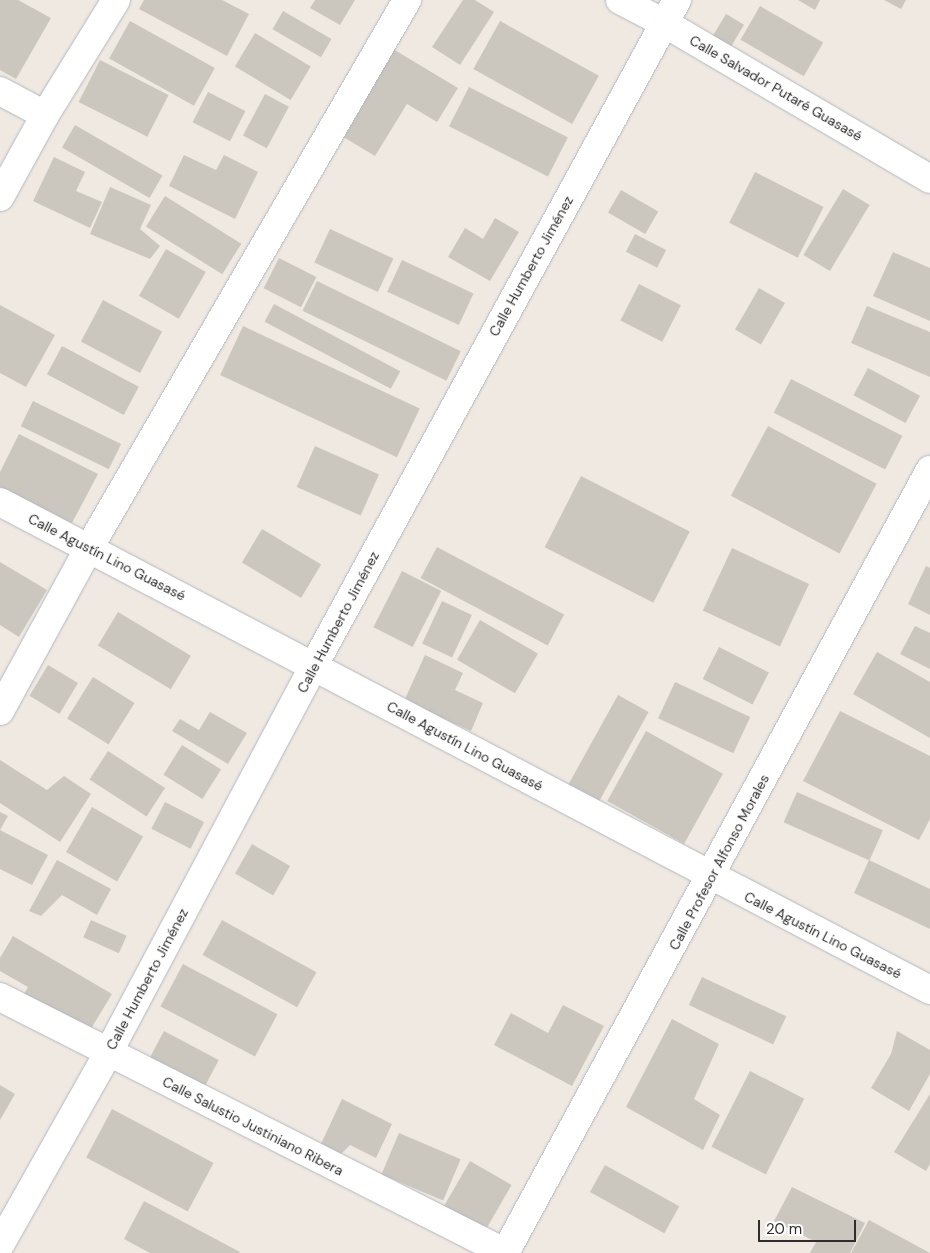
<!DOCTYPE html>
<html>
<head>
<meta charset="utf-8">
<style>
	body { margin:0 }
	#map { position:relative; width:930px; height:1253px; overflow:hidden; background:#efe9e1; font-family:"DM Sans",sans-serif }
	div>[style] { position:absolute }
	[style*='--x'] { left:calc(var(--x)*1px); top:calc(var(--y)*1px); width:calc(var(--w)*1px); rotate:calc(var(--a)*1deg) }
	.building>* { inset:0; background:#cbc7bf; transform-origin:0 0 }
	.roads { filter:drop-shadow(0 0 1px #b4b7c1) drop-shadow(0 0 1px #b4b7c1) }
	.minor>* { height:28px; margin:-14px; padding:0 14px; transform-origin:14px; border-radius:14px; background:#fff }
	span { translate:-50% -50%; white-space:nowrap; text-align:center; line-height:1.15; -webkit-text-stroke:4px #fff; paint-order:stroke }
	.street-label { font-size:14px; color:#2e2e2e }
	.scale { position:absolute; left:758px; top:1220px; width:98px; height:22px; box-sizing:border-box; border:2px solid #2e2e2e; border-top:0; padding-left:6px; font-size:15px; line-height:18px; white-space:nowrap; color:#2e2e2e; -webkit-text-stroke:4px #fff; paint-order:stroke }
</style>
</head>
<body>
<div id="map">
	<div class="building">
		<i style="clip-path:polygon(0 0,18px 0,51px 18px,16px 79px,0 70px)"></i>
		<i style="clip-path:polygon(144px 0,222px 0,249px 14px,227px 56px,139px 9px)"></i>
		<i style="clip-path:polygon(315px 0,355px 0,340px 25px,310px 8px)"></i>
		<i style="clip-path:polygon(463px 0,475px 0,494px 12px,460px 65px,432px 47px)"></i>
		<i style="clip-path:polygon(798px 0,820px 0,815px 10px)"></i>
		<i style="clip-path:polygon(884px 0,906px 0,901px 9px)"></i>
		<i style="left:760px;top:6px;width:73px;height:39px;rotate:30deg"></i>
		<i style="left:283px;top:11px;width:56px;height:21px;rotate:30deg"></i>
		<i style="left:726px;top:14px;width:21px;height:29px;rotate:31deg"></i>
		<i style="left:130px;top:21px;width:97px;height:43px;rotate:29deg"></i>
		<i style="left:500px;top:21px;width:113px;height:55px;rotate:29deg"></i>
		<i style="left:255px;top:33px;width:65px;height:39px;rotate:31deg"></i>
		<i style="clip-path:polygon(393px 49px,458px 88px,437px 122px,407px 104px,375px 156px,340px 135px)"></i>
		<i style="left:100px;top:60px;width:77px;height:47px;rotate:27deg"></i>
		<i style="left:469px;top:87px;width:111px;height:44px;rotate:27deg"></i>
		<i style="left:208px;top:92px;width:42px;height:34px;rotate:27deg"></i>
		<i style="left:265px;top:94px;width:27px;height:47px;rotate:28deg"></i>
		<i style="left:75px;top:125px;width:101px;height:26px;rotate:30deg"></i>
		<i style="clip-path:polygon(184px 155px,216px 170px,224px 155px,258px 172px,235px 219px,169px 186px)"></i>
		<i style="clip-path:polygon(54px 157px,85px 172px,76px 191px,102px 202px,90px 228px,33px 201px)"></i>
		<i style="left:755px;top:172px;width:77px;height:57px;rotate:27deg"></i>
		<i style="clip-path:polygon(110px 187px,151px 205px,140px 229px,160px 246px,150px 259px,90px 234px)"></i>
		<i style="left:843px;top:189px;width:31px;height:77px;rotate:31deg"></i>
		<i style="left:621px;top:190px;width:43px;height:26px;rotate:30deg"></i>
		<i style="left:165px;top:196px;width:90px;height:36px;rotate:32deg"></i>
		<i style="clip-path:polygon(495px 218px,519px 232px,490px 281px,448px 257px,465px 228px,483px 239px)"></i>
		<i style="left:330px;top:229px;width:70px;height:37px;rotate:25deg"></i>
		<i style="left:635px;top:234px;width:35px;height:20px;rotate:27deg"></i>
		<i style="left:166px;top:249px;width:46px;height:54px;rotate:30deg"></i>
		<i style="clip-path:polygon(893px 252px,930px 268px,930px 321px,873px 296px)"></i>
		<i style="left:279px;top:258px;width:42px;height:34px;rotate:27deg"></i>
		<i style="left:402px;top:260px;width:79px;height:35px;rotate:25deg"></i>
		<i style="left:317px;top:281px;width:160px;height:33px;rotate:26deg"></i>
		<i style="left:639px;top:284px;width:47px;height:41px;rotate:27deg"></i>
		<i style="left:759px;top:288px;width:30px;height:48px;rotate:30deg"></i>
		<i style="left:103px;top:300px;width:67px;height:47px;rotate:28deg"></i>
		<i style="left:274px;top:304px;width:143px;height:20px;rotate:28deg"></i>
		<i style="clip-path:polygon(0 305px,55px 335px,26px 387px,0 373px)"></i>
		<i style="clip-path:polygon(867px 306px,930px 332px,930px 377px,851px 343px)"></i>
		<i style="left:243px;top:326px;width:195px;height:54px;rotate:25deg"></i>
		<i style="left:62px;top:346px;width:87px;height:32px;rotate:28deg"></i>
		<i style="left:868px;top:368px;width:59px;height:31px;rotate:28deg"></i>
		<i style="left:791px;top:379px;width:125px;height:38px;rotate:27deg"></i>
		<i style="left:33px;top:401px;width:98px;height:28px;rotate:26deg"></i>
		<i style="left:768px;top:426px;width:123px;height:79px;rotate:28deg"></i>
		<i style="clip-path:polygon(19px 434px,98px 474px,72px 523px,0 487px,0 472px)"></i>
		<i style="left:315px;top:446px;width:70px;height:45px;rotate:24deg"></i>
		<i style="left:581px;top:476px;width:122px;height:80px;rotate:27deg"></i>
		<i style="left:262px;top:529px;width:69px;height:39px;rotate:31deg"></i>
		<i style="left:437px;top:547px;width:144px;height:35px;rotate:28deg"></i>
		<i style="left:732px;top:548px;width:85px;height:69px;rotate:25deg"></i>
		<i style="clip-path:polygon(0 562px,47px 590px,19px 637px,0 625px)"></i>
		<i style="clip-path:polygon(926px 566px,930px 568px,930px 615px,908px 604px)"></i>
		<i style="left:402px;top:571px;width:44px;height:63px;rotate:27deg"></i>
		<i style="left:442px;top:601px;width:33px;height:47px;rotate:25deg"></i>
		<i style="left:118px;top:612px;width:85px;height:39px;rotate:31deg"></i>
		<i style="left:480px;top:620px;width:67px;height:46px;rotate:30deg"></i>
		<i style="clip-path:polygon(915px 626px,930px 633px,930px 669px,900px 654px)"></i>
		<i style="left:719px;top:647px;width:56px;height:36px;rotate:27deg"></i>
		<i style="clip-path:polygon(877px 652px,930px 682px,930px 738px,853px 694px)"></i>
		<i style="clip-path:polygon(425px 655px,463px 673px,455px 690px,483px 703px,471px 731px,404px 701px)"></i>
		<i style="left:48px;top:665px;width:35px;height:36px;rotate:31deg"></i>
		<i style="left:93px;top:677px;width:49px;height:49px;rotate:32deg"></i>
		<i style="left:675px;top:682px;width:83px;height:40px;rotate:25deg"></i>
		<i style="left:618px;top:695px;width:35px;height:102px;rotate:29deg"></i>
		<i style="clip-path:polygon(840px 711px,930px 756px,930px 819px,919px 840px,803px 781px)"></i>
		<i style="clip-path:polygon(210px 712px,247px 733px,228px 764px,172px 731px,180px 719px,199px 730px)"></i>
		<i style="left:646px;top:731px;width:88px;height:80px;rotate:29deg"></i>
		<i style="left:182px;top:745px;width:46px;height:35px;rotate:32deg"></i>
		<i style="left:108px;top:751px;width:68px;height:34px;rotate:33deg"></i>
		<i style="clip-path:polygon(0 760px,47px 790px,64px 776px,91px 794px,60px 842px,0 803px)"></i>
		<i style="left:797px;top:792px;width:94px;height:33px;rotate:24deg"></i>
		<i style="left:165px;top:802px;width:44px;height:30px;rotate:27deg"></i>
		<i style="left:92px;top:807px;width:59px;height:52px;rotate:30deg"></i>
		<i style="clip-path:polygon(0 812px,8px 816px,0 830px,48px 855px,32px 885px,0 869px)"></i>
		<i style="left:252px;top:844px;width:44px;height:34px;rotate:30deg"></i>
		<i style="clip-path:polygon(57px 860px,111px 889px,97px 915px,62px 895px,41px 916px,29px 911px)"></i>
		<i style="clip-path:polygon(869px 860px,930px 889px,930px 929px,854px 893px)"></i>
		<i style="left:91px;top:920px;width:39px;height:19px;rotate:24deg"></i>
		<i style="left:222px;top:920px;width:108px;height:40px;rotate:29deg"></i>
		<i style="clip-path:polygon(13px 936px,112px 994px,89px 1032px,24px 994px,28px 987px,0 971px,0 958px)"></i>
		<i style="left:183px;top:964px;width:107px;height:48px;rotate:28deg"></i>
		<i style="left:702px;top:977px;width:93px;height:31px;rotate:25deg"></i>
		<i style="clip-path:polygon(563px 1005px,604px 1026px,572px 1086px,494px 1045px,511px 1013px,548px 1033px)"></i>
		<i style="clip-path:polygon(672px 1019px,719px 1044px,694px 1099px,720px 1115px,703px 1150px,626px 1107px)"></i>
		<i style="left:164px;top:1031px;width:62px;height:34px;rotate:28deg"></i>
		<i style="clip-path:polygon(897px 1031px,930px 1050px,930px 1074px,909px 1111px,871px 1088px,891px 1054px)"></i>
		<i style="left:750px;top:1071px;width:61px;height:85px;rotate:27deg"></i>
		<i style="clip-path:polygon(0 1085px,15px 1094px,0 1120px)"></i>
		<i style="clip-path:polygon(930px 1094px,930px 1164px,926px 1171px,894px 1152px)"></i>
		<i style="clip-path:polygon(342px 1099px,392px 1124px,376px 1158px,350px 1145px,338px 1157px,319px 1148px)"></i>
		<i style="left:112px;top:1109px;width:115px;height:55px;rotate:28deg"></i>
		<i style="left:399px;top:1133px;width:67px;height:45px;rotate:23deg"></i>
		<i style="left:470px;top:1161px;width:48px;height:58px;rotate:30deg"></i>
		<i style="left:605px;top:1165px;width:85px;height:31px;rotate:29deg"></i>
		<i style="clip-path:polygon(792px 1187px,865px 1223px,850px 1253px,810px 1253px,816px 1242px,774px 1221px)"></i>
		<i style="clip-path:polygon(144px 1201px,240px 1252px,239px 1253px,150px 1253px,124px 1239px)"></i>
		<i style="clip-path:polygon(869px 1220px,930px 1253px,851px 1253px)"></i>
	</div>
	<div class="roads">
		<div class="minor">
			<i style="--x:620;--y:0;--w:50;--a:27.6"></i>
			<i style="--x:664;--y:23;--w:308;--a:30.4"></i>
			<i style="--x:0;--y:91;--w:51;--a:28.1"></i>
			<i style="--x:0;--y:197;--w:94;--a:-61.2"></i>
			<i style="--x:45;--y:115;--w:135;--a:-58.3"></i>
			<i style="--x:0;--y:502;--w:1050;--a:27.69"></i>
			<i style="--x:0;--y:711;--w:186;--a:-61.4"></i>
			<i style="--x:89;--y:548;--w:634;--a:-59.87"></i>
			<i style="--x:0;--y:997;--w:567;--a:26.84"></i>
			<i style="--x:0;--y:1245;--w:220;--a:-60.6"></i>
			<i style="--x:108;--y:1053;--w:439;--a:-62"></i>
			<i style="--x:314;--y:665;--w:758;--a:-61.37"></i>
			<i style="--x:505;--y:1253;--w:891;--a:-61.51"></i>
		</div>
	</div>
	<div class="street-label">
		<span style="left:776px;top:88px;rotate:30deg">Calle Salvador Putaré Guasasé</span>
		<span style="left:531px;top:266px;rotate:-61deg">Calle Humberto Jiménez</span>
		<span style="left:107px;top:557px;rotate:27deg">Calle Agustín Lino Guasasé</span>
		<span style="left:338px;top:622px;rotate:-62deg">Calle Humberto Jiménez</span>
		<span style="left:465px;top:746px;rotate:28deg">Calle Agustín Lino Guasasé</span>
		<span style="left:719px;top:862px;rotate:-62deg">Calle Profesor Alfonso Morales</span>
		<span style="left:823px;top:935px;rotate:27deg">Calle Agustín Lino Guasasé</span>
		<span style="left:147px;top:979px;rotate:-62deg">Calle Humberto Jiménez</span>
		<span style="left:253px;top:1126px;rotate:27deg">Calle Salustio Justiniano Ribera</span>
	</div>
	<div class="scale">20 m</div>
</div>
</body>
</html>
